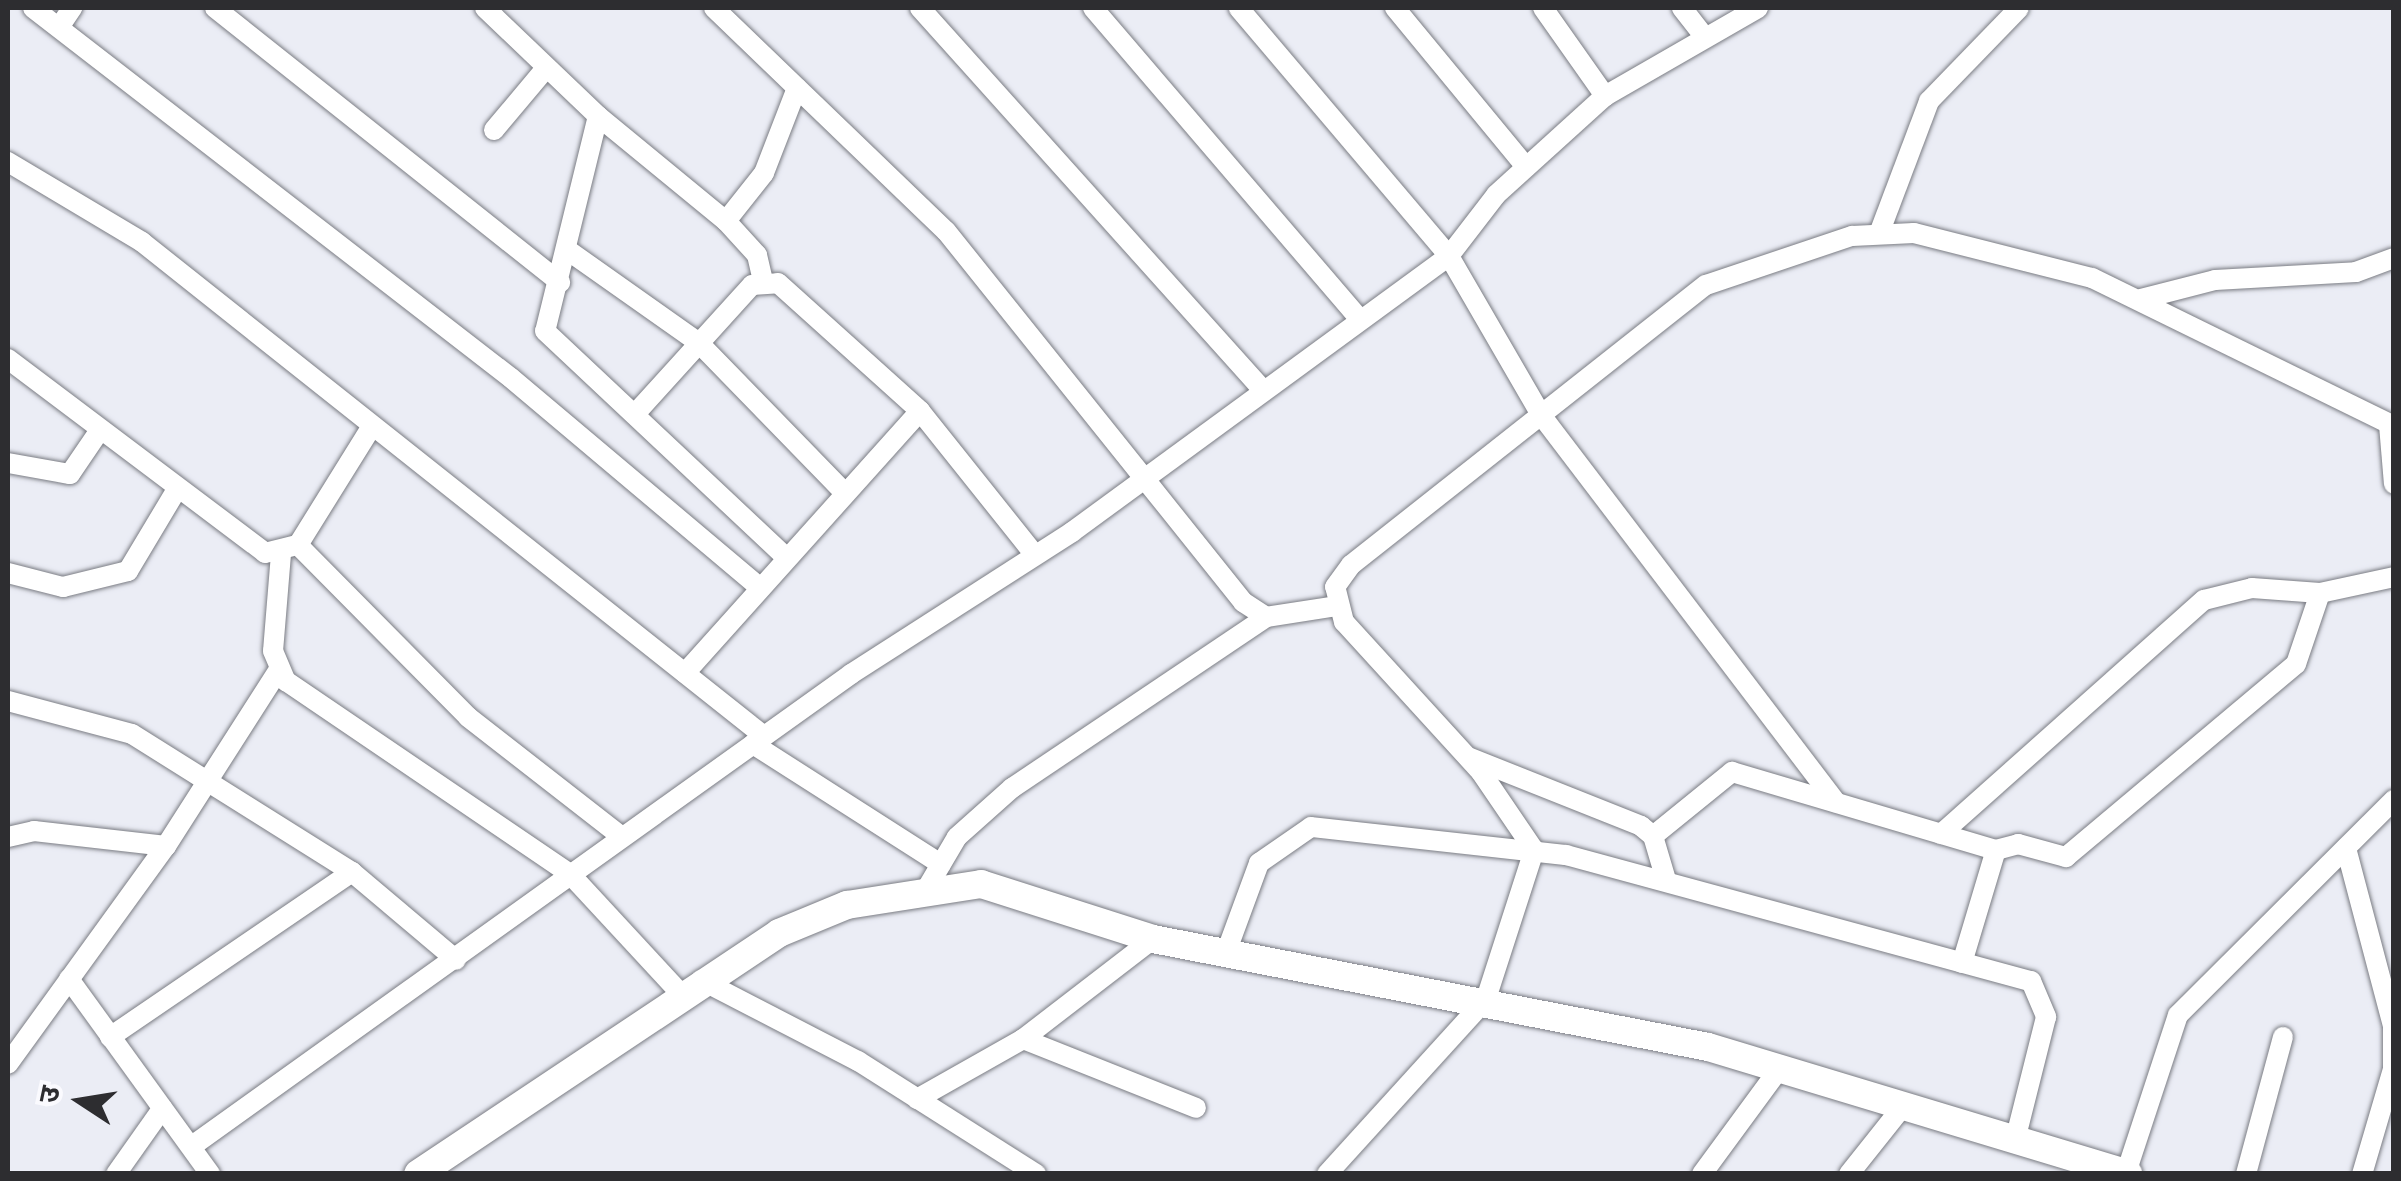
<!DOCTYPE html>
<html>
<head>
<meta charset="utf-8">
<style>
	body { margin:0 }
	#map { position:relative; width:2401px; height:1181px; overflow:hidden; background:#ebedf5; font-family:"Alegreya Sans","Noto Sans Devanagari",sans-serif }
	div>[style] { position:absolute }
	[style*='--x'] { left:calc(var(--x)*1px); top:calc(var(--y)*1px); width:calc(var(--w)*1px); rotate:calc(var(--a)*1deg) }
	.roads { filter:drop-shadow(0 0 2px #7a7c83) drop-shadow(0 0 2px #7a7c83) }
	.minor>* { height:20px; margin:-10px; padding:0 10px; transform-origin:10px; border-radius:10px; background:#fff }
	.tertiary>* { height:28px; margin:-14px; padding:0 14px; transform-origin:14px; border-radius:14px; background:#fff }
	span { translate:-50% -50%; white-space:nowrap; text-align:center; line-height:1.15; -webkit-text-stroke:10px #fafafe; paint-order:stroke }
	.frame { position:absolute; inset:0; border:10px solid #2d2d30; pointer-events:none }
	.north { position:absolute; left:30px; top:1051px; width:100px; height:100px; -webkit-text-stroke:8px #fafafe; paint-order:stroke; rotate:282deg; font-size:28px; font-weight:700; line-height:40px; text-align:center; color:#2d2d30 }
	.north::after { content:''; display:block; margin:auto; width:35px; height:45px; background:#2d2d30; clip-path:polygon(50% 0,100% 100%,50% 72%,0 100%) }
</style>
</head>
<body>
<div id="map">
	<div class="roads">
		<div class="minor">
			<i style="--x:33;--y:8;--w:604;--a:37.74"></i>
			<i style="--x:511;--y:378;--w:326;--a:40.1"></i>
			<i style="--x:215;--y:8;--w:441;--a:38.5"></i>
			<i style="--x:485;--y:8;--w:156;--a:43.7"></i>
			<i style="--x:598;--y:116;--w:221;--a:103.8"></i>
			<i style="--x:545;--y:331;--w:332;--a:43.2"></i>
			<i style="--x:714;--y:8;--w:322;--a:43.9"></i>
			<i style="--x:946;--y:231;--w:475;--a:51.3"></i>
			<i style="--x:1243;--y:602;--w:27;--a:33"></i>
			<i style="--x:1266;--y:617;--w:71;--a:-8.9"></i>
			<i style="--x:920;--y:8;--w:512;--a:48.09"></i>
			<i style="--x:1093;--y:8;--w:410;--a:49.4"></i>
			<i style="--x:1395;--y:8;--w:206;--a:50.5"></i>
			<i style="--x:1543;--y:8;--w:108;--a:54.8"></i>
			<i style="--x:1682;--y:8;--w:37;--a:52"></i>
			<i style="--x:1758;--y:8;--w:177;--a:150.1"></i>
			<i style="--x:1605;--y:96;--w:147;--a:137.8"></i>
			<i style="--x:1496;--y:195;--w:77;--a:127.6"></i>
			<i style="--x:1449;--y:256;--w:184;--a:59.9"></i>
			<i style="--x:1541;--y:415;--w:487;--a:52.7"></i>
			<i style="--x:60;--y:26;--w:22;--a:-56"></i>
			<i style="--x:598;--y:116;--w:166;--a:39.4"></i>
			<i style="--x:726;--y:221;--w:46;--a:47.6"></i>
			<i style="--x:757;--y:255;--w:26;--a:77"></i>
			<i style="--x:494;--y:130;--w:81;--a:-50"></i>
			<i style="--x:8;--y:162;--w:156;--a:30.8"></i>
			<i style="--x:142;--y:242;--w:794;--a:38.46"></i>
			<i style="--x:726;--y:221;--w:61;--a:-51.6"></i>
			<i style="--x:764;--y:173;--w:91;--a:-68.8"></i>
			<i style="--x:1880;--y:231;--w:139;--a:-69.3"></i>
			<i style="--x:1929;--y:101;--w:129;--a:-45.9"></i>
			<i style="--x:566;--y:249;--w:161;--a:35.2"></i>
			<i style="--x:698;--y:342;--w:211;--a:45.8"></i>
			<i style="--x:2141;--y:299;--w:76;--a:-14.4"></i>
			<i style="--x:2215;--y:280;--w:141;--a:-3.2"></i>
			<i style="--x:2356;--y:272;--w:40;--a:-20.2"></i>
			<i style="--x:8;--y:359;--w:322;--a:37"></i>
			<i style="--x:265;--y:553;--w:34;--a:-14"></i>
			<i style="--x:298;--y:545;--w:140;--a:-58.1"></i>
			<i style="--x:635;--y:414;--w:174;--a:-47.8"></i>
			<i style="--x:752;--y:285;--w:26;--a:-4"></i>
			<i style="--x:778;--y:283;--w:191;--a:42"></i>
			<i style="--x:920;--y:411;--w:184;--a:51.4"></i>
			<i style="--x:2389;--y:425;--w:59;--a:85.2"></i>
			<i style="--x:8;--y:463;--w:63;--a:10.1"></i>
			<i style="--x:70;--y:474;--w:53;--a:-55.7"></i>
			<i style="--x:298;--y:545;--w:242;--a:45.3"></i>
			<i style="--x:468;--y:717;--w:195;--a:37.9"></i>
			<i style="--x:281;--y:554;--w:97;--a:94.7"></i>
			<i style="--x:273;--y:651;--w:33;--a:67"></i>
			<i style="--x:286;--y:681;--w:343;--a:34.2"></i>
			<i style="--x:570;--y:874;--w:163;--a:47.2"></i>
			<i style="--x:8;--y:573;--w:57;--a:14.3"></i>
			<i style="--x:63;--y:587;--w:67;--a:-13.8"></i>
			<i style="--x:128;--y:571;--w:96;--a:-59.1"></i>
			<i style="--x:685;--y:673;--w:352;--a:-48.1"></i>
			<i style="--x:8;--y:701;--w:128;--a:14.9"></i>
			<i style="--x:132;--y:734;--w:260;--a:32.1"></i>
			<i style="--x:352;--y:872;--w:136;--a:40.2"></i>
			<i style="--x:753;--y:744;--w:223;--a:32.6"></i>
			<i style="--x:1468;--y:757;--w:186;--a:21.7"></i>
			<i style="--x:1641;--y:826;--w:16;--a:40"></i>
			<i style="--x:1653;--y:836;--w:46;--a:73.5"></i>
			<i style="--x:1941;--y:834;--w:352;--a:-41.7"></i>
			<i style="--x:2204;--y:600;--w:49;--a:-14"></i>
			<i style="--x:2252;--y:588;--w:68;--a:4.2"></i>
			<i style="--x:1653;--y:836;--w:102;--a:-39"></i>
			<i style="--x:1732;--y:772;--w:275;--a:16.5"></i>
			<i style="--x:8;--y:837;--w:27;--a:-13"></i>
			<i style="--x:34;--y:831;--w:133;--a:6.5"></i>
			<i style="--x:2346;--y:848;--w:184;--a:75.2"></i>
			<i style="--x:2393;--y:1026;--w:43;--a:90"></i>
			<i style="--x:2393;--y:1069;--w:109;--a:106.4"></i>
			<i style="--x:927;--y:888;--w:59;--a:-59.5"></i>
			<i style="--x:957;--y:837;--w:74;--a:-41.7"></i>
			<i style="--x:1012;--y:788;--w:306;--a:-33.9"></i>
			<i style="--x:1227;--y:950;--w:93;--a:-69.8"></i>
			<i style="--x:1259;--y:863;--w:63;--a:-34.7"></i>
			<i style="--x:1311;--y:827;--w:257;--a:6.3"></i>
			<i style="--x:1566;--y:855;--w:482;--a:15.2"></i>
			<i style="--x:2031;--y:981;--w:39;--a:67"></i>
			<i style="--x:2046;--y:1017;--w:127;--a:104.1"></i>
			<i style="--x:1962;--y:963;--w:118;--a:-73.3"></i>
			<i style="--x:1996;--y:850;--w:23;--a:-15"></i>
			<i style="--x:2018;--y:844;--w:50;--a:15.2"></i>
			<i style="--x:2066;--y:857;--w:300;--a:-40"></i>
			<i style="--x:2296;--y:664;--w:75;--a:-71.3"></i>
			<i style="--x:2320;--y:593;--w:76;--a:-12.2"></i>
			<i style="--x:69;--y:979;--w:241;--a:54.1"></i>
			<i style="--x:701;--y:980;--w:177;--a:27.3"></i>
			<i style="--x:858;--y:1061;--w:211;--a:32.4"></i>
			<i style="--x:110;--y:1037;--w:293;--a:-34.3"></i>
			<i style="--x:1023;--y:1039;--w:186;--a:21.7"></i>
			<i style="--x:8;--y:1064;--w:269;--a:-54.1"></i>
			<i style="--x:166;--y:846;--w:210;--a:-57.4"></i>
			<i style="--x:917;--y:1099;--w:122;--a:-29.5"></i>
			<i style="--x:1023;--y:1039;--w:164;--a:-37.6"></i>
			<i style="--x:192;--y:1146;--w:811;--a:-35.61"></i>
			<i style="--x:851;--y:674;--w:263;--a:-32.7"></i>
			<i style="--x:1072;--y:532;--w:467;--a:-36.2"></i>
			<i style="--x:1449;--y:256;--w:325;--a:-130.3"></i>
			<i style="--x:2126;--y:1173;--w:166;--a:-71.8"></i>
			<i style="--x:2178;--y:1015;--w:305;--a:-44.9"></i>
			<i style="--x:116;--y:1174;--w:80;--a:-54.7"></i>
			<i style="--x:1327;--y:1174;--w:236;--a:-47.7"></i>
			<i style="--x:1486;--y:999;--w:157;--a:-72.1"></i>
			<i style="--x:1534;--y:850;--w:94;--a:-124.2"></i>
			<i style="--x:1481;--y:772;--w:203;--a:-132.4"></i>
			<i style="--x:1344;--y:622;--w:36;--a:-104"></i>
			<i style="--x:1335;--y:587;--w:27;--a:-54"></i>
			<i style="--x:1351;--y:565;--w:452;--a:-38.3"></i>
			<i style="--x:1706;--y:285;--w:154;--a:-18.6"></i>
			<i style="--x:1852;--y:236;--w:62;--a:-2.8"></i>
			<i style="--x:1914;--y:233;--w:184;--a:14.2"></i>
			<i style="--x:2092;--y:278;--w:336;--a:26.1"></i>
			<i style="--x:1702;--y:1174;--w:130;--a:-53.7"></i>
			<i style="--x:1849;--y:1174;--w:87;--a:-51.5"></i>
			<i style="--x:2246;--y:1174;--w:142;--a:-74.9"></i>
		</div>
		<div class="tertiary">
			<i style="--x:418;--y:1174;--w:434;--a:-33.7"></i>
			<i style="--x:779;--y:933;--w:74;--a:-22.4"></i>
			<i style="--x:847;--y:905;--w:136;--a:-8.9"></i>
			<i style="--x:981;--y:884;--w:181;--a:17.7"></i>
			<i style="--x:1153;--y:939;--w:565;--a:11.01"></i>
			<i style="--x:1708;--y:1047;--w:439;--a:16.8"></i>
		</div>
	</div>
	<div class="frame"></div>
	<div class="north">उ</div>
</div>
</body>
</html>
